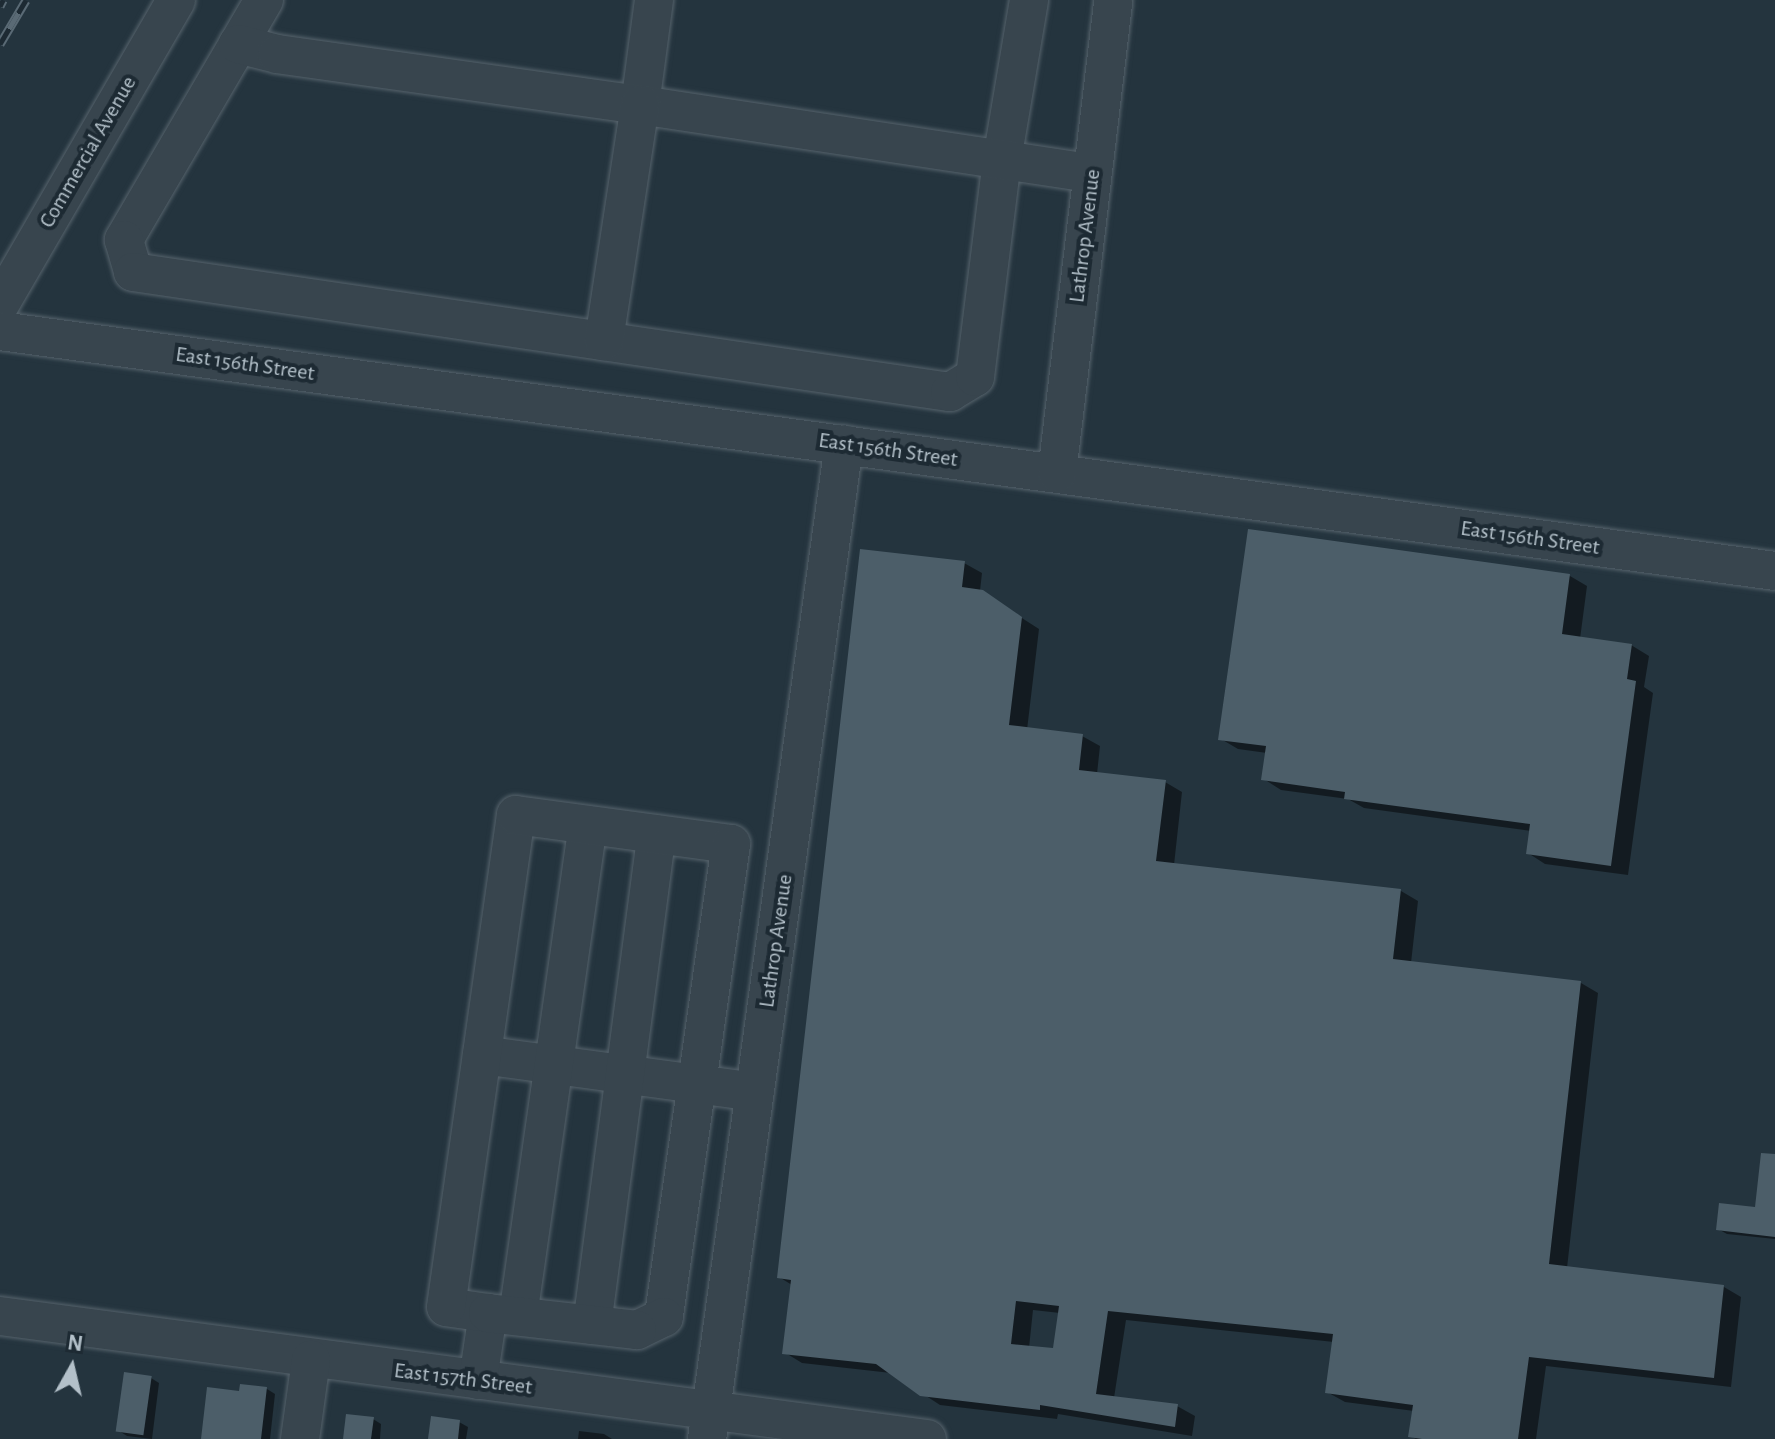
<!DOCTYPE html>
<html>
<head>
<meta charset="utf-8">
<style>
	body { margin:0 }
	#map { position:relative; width:1775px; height:1439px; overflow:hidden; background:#24343e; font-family:"Alegreya Sans",sans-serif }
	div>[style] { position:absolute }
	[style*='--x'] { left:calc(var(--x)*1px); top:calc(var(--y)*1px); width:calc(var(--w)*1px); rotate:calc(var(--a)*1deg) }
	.shadow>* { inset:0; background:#0007 }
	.building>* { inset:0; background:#4c5e69; transform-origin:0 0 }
	.roads { filter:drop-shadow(0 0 2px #56636c) drop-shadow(0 0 2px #56636c) }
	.minor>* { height:38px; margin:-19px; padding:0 19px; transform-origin:19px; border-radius:19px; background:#38454e }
	.rail>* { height:9px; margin-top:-4.5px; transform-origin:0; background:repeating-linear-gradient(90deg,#1d2a33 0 18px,#5a6a75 0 36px); box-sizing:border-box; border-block:2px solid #5a6a75 }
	span { translate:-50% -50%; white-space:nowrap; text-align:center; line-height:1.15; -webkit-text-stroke:8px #1d2a33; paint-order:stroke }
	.street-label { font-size:22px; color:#b3c0c9 }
	.north { position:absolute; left:32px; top:1327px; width:80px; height:80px; -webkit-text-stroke:6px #1d2a33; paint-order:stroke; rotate:8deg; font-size:22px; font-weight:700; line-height:32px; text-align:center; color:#b3c0c9 }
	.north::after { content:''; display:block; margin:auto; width:28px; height:36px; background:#b3c0c9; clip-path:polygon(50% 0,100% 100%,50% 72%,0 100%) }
</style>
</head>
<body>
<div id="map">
	<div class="shadow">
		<i style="clip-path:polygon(evenodd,964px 563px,982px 573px,980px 591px,1039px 629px,1027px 730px,1082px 736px,1100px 746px,1097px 774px,1165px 782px,1182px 792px,1174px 865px,1401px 891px,1418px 901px,1411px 963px,1581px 983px,1598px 993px,1567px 1268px,1724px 1287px,1741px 1297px,1731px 1387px,1546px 1366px,1536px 1439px,1416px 1439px,1411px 1436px,1414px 1411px,1345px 1402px,1327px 1392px,1334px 1342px,1126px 1320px,1114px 1398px,1177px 1406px,1195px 1416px,1192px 1436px,1058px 1414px,1057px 1419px,940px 1405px,891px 1373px,802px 1363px,784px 1352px,792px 1285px,779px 1277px,964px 563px,1033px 1310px,1060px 1313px,1055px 1351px,1029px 1348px,1033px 1310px)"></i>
		<i style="clip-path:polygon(1570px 576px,1587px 586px,1580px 639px,1631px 645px,1649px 656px,1644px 687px,1653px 693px,1628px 875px,1545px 864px,1528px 853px,1531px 831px,1364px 808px,1348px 799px,1281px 790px,1264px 779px,1267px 753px,1238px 749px,1221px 739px)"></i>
		<i style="clip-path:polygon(1775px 1186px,1775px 1239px,1727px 1234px,1718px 1229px,1756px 1209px)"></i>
		<i style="clip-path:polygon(151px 1378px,159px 1383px,152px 1439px,127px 1436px,119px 1431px)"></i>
		<i style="clip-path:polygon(267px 1389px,275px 1394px,270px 1439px,203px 1439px,241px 1393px)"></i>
		<i style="clip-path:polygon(373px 1419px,381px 1424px,380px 1439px,345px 1439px)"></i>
		<i style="clip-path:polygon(459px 1422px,468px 1427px,466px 1439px,430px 1439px)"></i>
		<i style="clip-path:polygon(579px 1431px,604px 1434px,612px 1439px,578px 1439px)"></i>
	</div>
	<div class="building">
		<i style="clip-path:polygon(1248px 529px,1570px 574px,1562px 634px,1632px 644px,1627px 679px,1636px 681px,1611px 866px,1526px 854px,1530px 824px,1344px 799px,1345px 792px,1261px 780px,1266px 746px,1218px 740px)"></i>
		<i style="clip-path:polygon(evenodd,860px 549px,965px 561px,962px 587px,983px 590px,1022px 617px,1009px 725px,1083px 734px,1079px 770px,1166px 780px,1156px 861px,1401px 889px,1393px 959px,1581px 981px,1549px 1264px,1724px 1285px,1714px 1378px,1529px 1357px,1518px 1439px,1422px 1439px,1408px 1437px,1413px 1405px,1325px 1393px,1333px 1334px,1108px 1311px,1096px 1394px,1178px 1404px,1175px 1427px,1040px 1405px,1040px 1410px,920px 1396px,876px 1364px,782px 1354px,791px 1280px,777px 1278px,860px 549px,1016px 1301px,1059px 1306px,1053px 1348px,1011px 1344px,1016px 1301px)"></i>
		<i style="clip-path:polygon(1761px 1153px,1775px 1154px,1775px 1237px,1716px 1230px,1719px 1203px,1755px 1207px)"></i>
		<i style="left:124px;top:1372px;width:28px;height:60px;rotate:8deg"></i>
		<i style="clip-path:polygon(240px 1384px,267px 1387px,261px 1439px,201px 1439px,207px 1387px,239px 1391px)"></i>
		<i style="clip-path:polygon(346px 1414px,374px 1417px,371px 1439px,343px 1439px)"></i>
		<i style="clip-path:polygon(431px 1416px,460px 1420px,458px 1439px,428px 1439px)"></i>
	</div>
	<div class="roads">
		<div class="minor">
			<i style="--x:264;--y:0;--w:278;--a:120.3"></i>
			<i style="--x:124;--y:240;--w:33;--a:74"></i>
			<i style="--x:133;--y:272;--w:826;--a:8.36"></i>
			<i style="--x:950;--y:392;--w:29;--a:-31"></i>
			<i style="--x:975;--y:377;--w:219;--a:-82.9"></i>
			<i style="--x:1002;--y:160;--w:162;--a:-80.4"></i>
			<i style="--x:654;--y:0;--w:106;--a:97.6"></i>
			<i style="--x:640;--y:105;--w:457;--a:8.6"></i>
			<i style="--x:238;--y:44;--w:40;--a:14.4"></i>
			<i style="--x:277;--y:54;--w:367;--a:8"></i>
			<i style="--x:640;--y:105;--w:239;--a:98.7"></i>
			<i style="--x:0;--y:304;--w:351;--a:-59.9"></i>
			<i style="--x:0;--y:331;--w:1791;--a:7.7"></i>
			<i style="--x:1057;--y:473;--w:476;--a:-83.2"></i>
			<i style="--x:482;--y:1055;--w:275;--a:7.7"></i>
			<i style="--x:0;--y:1316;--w:935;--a:7.56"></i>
			<i style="--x:518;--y:1316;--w:496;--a:-81.9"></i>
			<i style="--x:592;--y:1325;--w:495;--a:-82.5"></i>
			<i style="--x:478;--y:1380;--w:68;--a:-81.5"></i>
			<i style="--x:488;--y:1313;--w:42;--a:-171.9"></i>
			<i style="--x:446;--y:1307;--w:497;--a:-81.9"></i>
			<i style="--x:516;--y:815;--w:217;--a:7.7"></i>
			<i style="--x:731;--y:844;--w:478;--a:98.1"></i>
			<i style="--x:664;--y:1317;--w:30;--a:154"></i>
			<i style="--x:637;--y:1330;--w:150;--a:-173.5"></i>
			<i style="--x:300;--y:1439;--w:80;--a:-82.1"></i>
			<i style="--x:707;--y:1439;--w:1004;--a:-82.16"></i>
		</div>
	</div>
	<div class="rail">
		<i style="--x:0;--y:6;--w:7;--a:-63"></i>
		<i style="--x:0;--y:44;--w:51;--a:-59.4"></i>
	</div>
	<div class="street-label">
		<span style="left:88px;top:152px;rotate:-60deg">Commercial Avenue</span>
		<span style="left:1085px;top:236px;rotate:-83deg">Lathrop Avenue</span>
		<span style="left:245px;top:364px;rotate:8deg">East 156th Street</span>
		<span style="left:888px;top:450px;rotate:8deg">East 156th Street</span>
		<span style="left:1530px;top:538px;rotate:8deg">East 156th Street</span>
		<span style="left:776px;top:941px;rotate:-82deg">Lathrop Avenue</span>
		<span style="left:463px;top:1379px;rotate:7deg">East 157th Street</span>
	</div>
	<div class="north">N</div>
</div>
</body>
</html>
